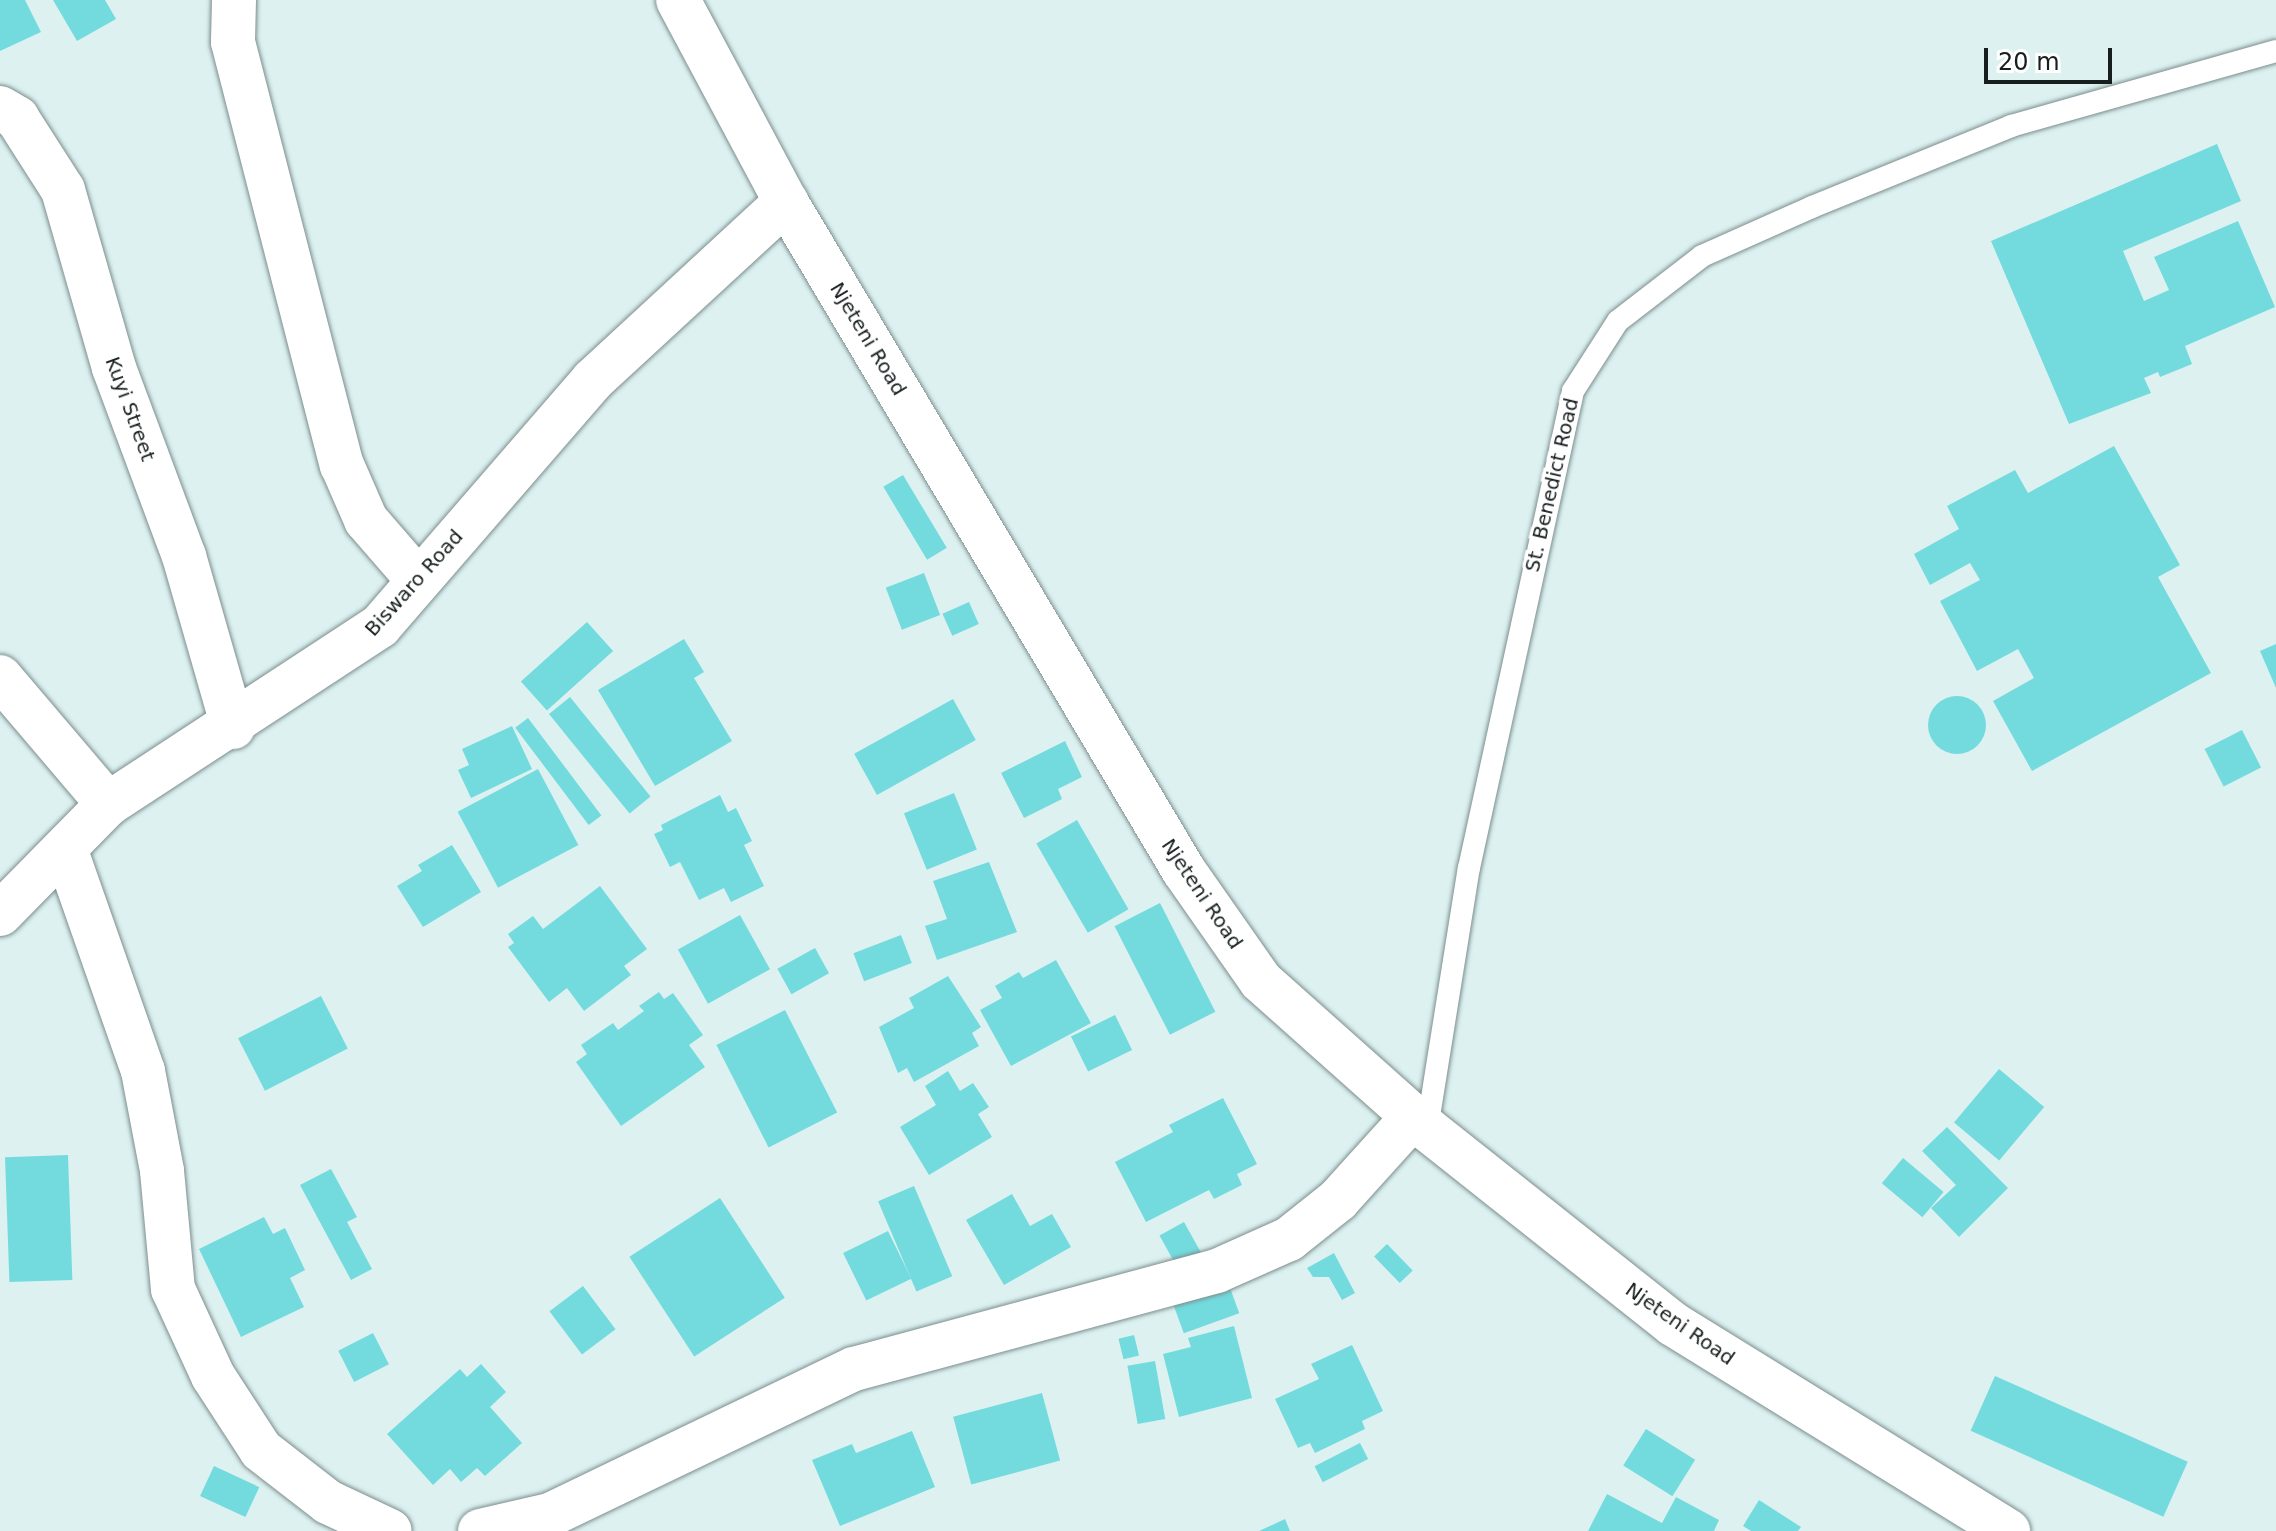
<!DOCTYPE html>
<html>
<head>
<meta charset="utf-8">
<style>
	body { margin:0 }
	#map { position:relative; width:2276px; height:1531px; overflow:hidden; background:#ddf1f1; font-family:"DejaVu Sans",sans-serif }
	div>[style] { position:absolute }
	[style*='--x'] { left:calc(var(--x)*1px); top:calc(var(--y)*1px); width:calc(var(--w)*1px); rotate:calc(var(--a)*1deg) }
	.building>* { inset:0; background:#73dbde; transform-origin:0 0 }
	.round { border-radius:50% }
	.roads { filter:drop-shadow(0 0 2px #7c8d8d) drop-shadow(0 0 2px #7c8d8d) }
	.lane>* { height:22px; margin:-11px; padding:0 11px; transform-origin:11px; border-radius:11px; background:#fff }
	.street>* { height:44px; margin:-22px; padding:0 22px; transform-origin:22px; border-radius:22px; background:#fff }
	span { translate:-50% -50%; white-space:nowrap; text-align:center; line-height:1.15; -webkit-text-stroke:7px #fff; paint-order:stroke }
	.street-label { font-size:20px; color:#171e1e }
	.scale { position:absolute; left:1984px; top:48px; width:128px; height:36px; box-sizing:border-box; border:4px solid #171e1e; border-top:0; padding-left:10px; font-size:24px; line-height:28px; white-space:nowrap; color:#171e1e; -webkit-text-stroke:6px #fff; paint-order:stroke }
</style>
</head>
<body>
<div id="map">
	<div class="building">
		<i style="clip-path:polygon(0 0,25px 0,41px 32px,0 51px)"></i>
		<i style="clip-path:polygon(53px 0,105px 0,116px 19px,77px 41px)"></i>
		<i style="clip-path:polygon(2217px 144px,2241px 201px,2123px 251px,2144px 301px,2169px 290px,2154px 257px,2238px 221px,2275px 307px,2185px 346px,2192px 364px,2160px 377px,2158px 372px,2144px 378px,2151px 393px,2069px 424px,1991px 241px)"></i>
		<i style="clip-path:polygon(2114px 446px,2180px 565px,2158px 577px,2211px 673px,2032px 771px,1993px 701px,2034px 678px,2018px 649px,1977px 671px,1940px 601px,1980px 580px,1970px 563px,1930px 585px,1914px 554px,1959px 529px,1947px 506px,2015px 470px,2028px 493px)"></i>
		<i style="left:903px;top:475px;width:85px;height:23px;rotate:59deg"></i>
		<i style="left:924px;top:573px;width:45px;height:41px;rotate:69deg"></i>
		<i style="left:969px;top:602px;width:24px;height:29px;rotate:66deg"></i>
		<i style="left:587px;top:622px;width:39px;height:89px;rotate:48deg"></i>
		<i style="clip-path:polygon(684px 639px,704px 672px,694px 678px,732px 741px,655px 786px,598px 690px)"></i>
		<i style="clip-path:polygon(2276px 644px,2276px 688px,2260px 651px)"></i>
		<i class="round" style="left:1928px;top:696px;width:58px;height:58px"></i>
		<i style="left:570px;top:697px;width:128px;height:27px;rotate:51deg"></i>
		<i style="left:953px;top:699px;width:47px;height:113px;rotate:61deg"></i>
		<i style="left:528px;top:718px;width:122px;height:16px;rotate:53deg"></i>
		<i style="clip-path:polygon(512px 726px,532px 769px,471px 798px,458px 770px,469px 765px,462px 749px)"></i>
		<i style="left:2242px;top:730px;width:42px;height:42px;rotate:63deg"></i>
		<i style="clip-path:polygon(1065px 741px,1082px 777px,1058px 789px,1062px 799px,1024px 818px,1001px 773px)"></i>
		<i style="left:538px;top:769px;width:86px;height:91px;rotate:62deg"></i>
		<i style="left:954px;top:793px;width:61px;height:54px;rotate:68deg"></i>
		<i style="clip-path:polygon(720px 795px,728px 812px,736px 808px,752px 841px,744px 845px,764px 886px,731px 902px,724px 888px,699px 900px,680px 862px,670px 867px,654px 834px,663px 830px,661px 825px)"></i>
		<i style="left:1077px;top:820px;width:103px;height:47px;rotate:60deg"></i>
		<i style="clip-path:polygon(452px 845px,481px 892px,423px 927px,397px 886px,422px 871px,418px 865px)"></i>
		<i style="clip-path:polygon(989px 862px,1017px 932px,937px 960px,925px 926px,947px 919px,933px 881px)"></i>
		<i style="clip-path:polygon(600px 886px,647px 949px,624px 966px,631px 975px,584px 1011px,567px 988px,549px 1002px,508px 947px,514px 943px,508px 934px,533px 916px,543px 929px)"></i>
		<i style="left:1160px;top:903px;width:122px;height:51px;rotate:63deg"></i>
		<i style="left:740px;top:915px;width:62px;height:71px;rotate:61deg"></i>
		<i style="left:901px;top:935px;width:30px;height:51px;rotate:69deg"></i>
		<i style="left:815px;top:948px;width:29px;height:43px;rotate:61deg"></i>
		<i style="clip-path:polygon(1056px 960px,1091px 1023px,1011px 1066px,980px 1010px,1002px 998px,995px 986px,1019px 972px,1023px 978px)"></i>
		<i style="clip-path:polygon(948px 976px,981px 1027px,972px 1033px,979px 1046px,914px 1082px,907px 1068px,898px 1073px,879px 1027px,914px 1008px,909px 998px)"></i>
		<i style="clip-path:polygon(659px 992px,664px 999px,673px 993px,703px 1035px,689px 1045px,705px 1067px,621px 1126px,576px 1062px,587px 1054px,581px 1045px,613px 1023px,618px 1030px,644px 1011px,639px 1006px)"></i>
		<i style="left:321px;top:996px;width:59px;height:93px;rotate:63deg"></i>
		<i style="left:785px;top:1010px;width:115px;height:77px;rotate:63deg"></i>
		<i style="left:1115px;top:1015px;width:39px;height:49px;rotate:64deg"></i>
		<i style="left:1999px;top:1069px;width:59px;height:70px;rotate:40deg"></i>
		<i style="clip-path:polygon(948px 1071px,960px 1091px,973px 1083px,989px 1107px,978px 1114px,992px 1137px,929px 1175px,900px 1127px,936px 1105px,925px 1086px)"></i>
		<i style="clip-path:polygon(1223px 1098px,1257px 1164px,1237px 1174px,1242px 1185px,1214px 1199px,1209px 1190px,1146px 1222px,1115px 1162px,1173px 1132px,1169px 1125px)"></i>
		<i style="clip-path:polygon(1947px 1127px,2008px 1188px,1959px 1237px,1931px 1208px,1956px 1185px,1922px 1151px)"></i>
		<i style="left:68px;top:1155px;width:125px;height:63px;rotate:88deg"></i>
		<i style="left:1903px;top:1158px;width:53px;height:33px;rotate:40deg"></i>
		<i style="clip-path:polygon(331px 1169px,357px 1217px,347px 1222px,372px 1269px,351px 1280px,300px 1185px)"></i>
		<i style="left:914px;top:1186px;width:98px;height:39px;rotate:67deg"></i>
		<i style="clip-path:polygon(1012px 1194px,1030px 1226px,1052px 1214px,1071px 1247px,1004px 1285px,966px 1220px)"></i>
		<i style="left:720px;top:1198px;width:119px;height:108px;rotate:57deg"></i>
		<i style="clip-path:polygon(264px 1217px,273px 1234px,285px 1228px,305px 1270px,290px 1278px,304px 1307px,241px 1337px,199px 1249px)"></i>
		<i style="left:1184px;top:1222px;width:45px;height:28px;rotate:61deg"></i>
		<i style="left:888px;top:1231px;width:53px;height:50px;rotate:64deg"></i>
		<i style="left:1387px;top:1244px;width:37px;height:18px;rotate:46deg"></i>
		<i style="clip-path:polygon(1334px 1253px,1355px 1293px,1342px 1300px,1329px 1277px,1313px 1277px,1307px 1268px)"></i>
		<i style="left:1229px;top:1285px;width:30px;height:59px;rotate:70deg"></i>
		<i style="left:583px;top:1286px;width:54px;height:42px;rotate:53deg"></i>
		<i style="clip-path:polygon(1234px 1326px,1252px 1398px,1179px 1417px,1163px 1354px,1191px 1347px,1188px 1338px)"></i>
		<i style="left:373px;top:1333px;width:35px;height:39px;rotate:63deg"></i>
		<i style="left:1134px;top:1335px;width:21px;height:16px;rotate:76deg"></i>
		<i style="clip-path:polygon(1352px 1345px,1383px 1411px,1362px 1421px,1365px 1429px,1315px 1453px,1310px 1443px,1298px 1448px,1275px 1399px,1319px 1379px,1311px 1364px)"></i>
		<i style="left:1155px;top:1361px;width:59px;height:28px;rotate:80deg"></i>
		<i style="clip-path:polygon(481px 1364px,506px 1392px,490px 1407px,522px 1443px,485px 1476px,477px 1468px,461px 1482px,450px 1469px,433px 1485px,387px 1434px,460px 1369px,467px 1377px)"></i>
		<i style="left:1995px;top:1376px;width:211px;height:60px;rotate:24deg"></i>
		<i style="left:1042px;top:1393px;width:70px;height:92px;rotate:75deg"></i>
		<i style="left:1646px;top:1429px;width:58px;height:43px;rotate:32deg"></i>
		<i style="clip-path:polygon(912px 1431px,935px 1487px,840px 1526px,812px 1460px,852px 1444px,856px 1453px)"></i>
		<i style="left:1360px;top:1443px;width:18px;height:51px;rotate:63deg"></i>
		<i style="left:214px;top:1466px;width:50px;height:33px;rotate:25deg"></i>
		<i style="clip-path:polygon(1607px 1494px,1662px 1523px,1676px 1497px,1719px 1520px,1714px 1531px,1588px 1531px)"></i>
		<i style="clip-path:polygon(1759px 1500px,1801px 1527px,1798px 1531px,1751px 1531px,1743px 1526px)"></i>
		<i style="clip-path:polygon(1285px 1519px,1290px 1531px,1259px 1531px)"></i>
	</div>
	<div class="roads">
		<div class="lane">
			<i style="--x:1427;--y:1129;--w:264;--a:-80.9"></i>
			<i style="--x:1469;--y:868;--w:488;--a:-77.7"></i>
			<i style="--x:1573;--y:391;--w:83;--a:-57.3"></i>
			<i style="--x:1618;--y:321;--w:106;--a:-37.7"></i>
			<i style="--x:1702;--y:256;--w:120;--a:-24"></i>
			<i style="--x:1812;--y:207;--w:215;--a:-22.1"></i>
			<i style="--x:2011;--y:126;--w:275;--a:-15.8"></i>
		</div>
		<div class="street">
			<i style="--x:234;--y:0;--w:42;--a:91.4"></i>
			<i style="--x:233;--y:42;--w:437;--a:75.6"></i>
			<i style="--x:342;--y:465;--w:60;--a:66.4"></i>
			<i style="--x:366;--y:520;--w:79;--a:49.1"></i>
			<i style="--x:678;--y:0;--w:229;--a:61.9"></i>
			<i style="--x:786;--y:202;--w:778;--a:59.25"></i>
			<i style="--x:1184;--y:871;--w:134;--a:55"></i>
			<i style="--x:1261;--y:981;--w:222;--a:41.7"></i>
			<i style="--x:1427;--y:1129;--w:314;--a:38.4"></i>
			<i style="--x:1673;--y:1324;--w:394;--a:31.7"></i>
			<i style="--x:0;--y:108;--w:20;--a:30"></i>
			<i style="--x:17;--y:118;--w:85;--a:57.4"></i>
			<i style="--x:63;--y:190;--w:185;--a:74"></i>
			<i style="--x:114;--y:368;--w:201;--a:69.6"></i>
			<i style="--x:184;--y:556;--w:178;--a:74"></i>
			<i style="--x:0;--y:677;--w:167;--a:49.6"></i>
			<i style="--x:66;--y:851;--w:233;--a:70.7"></i>
			<i style="--x:143;--y:1071;--w:102;--a:79.2"></i>
			<i style="--x:162;--y:1171;--w:119;--a:84.7"></i>
			<i style="--x:173;--y:1289;--w:96;--a:65.3"></i>
			<i style="--x:213;--y:1376;--w:88;--a:57"></i>
			<i style="--x:261;--y:1450;--w:85;--a:37.8"></i>
			<i style="--x:328;--y:1502;--w:68;--a:25.1"></i>
			<i style="--x:0;--y:914;--w:154;--a:-45.5"></i>
			<i style="--x:108;--y:804;--w:325;--a:-33.2"></i>
			<i style="--x:380;--y:626;--w:325;--a:-49.1"></i>
			<i style="--x:593;--y:380;--w:263;--a:-42.7"></i>
			<i style="--x:480;--y:1531;--w:72;--a:-12.9"></i>
			<i style="--x:550;--y:1515;--w:337;--a:-25.7"></i>
			<i style="--x:854;--y:1369;--w:376;--a:-15.1"></i>
			<i style="--x:1217;--y:1271;--w:79;--a:-24"></i>
			<i style="--x:1289;--y:1239;--w:63;--a:-38.5"></i>
			<i style="--x:1338;--y:1200;--w:112;--a:-47.9"></i>
		</div>
	</div>
	<div class="street-label">
		<span style="left:868px;top:339px;rotate:59deg">Njeteni Road</span>
		<span style="left:130px;top:409px;rotate:70deg">Kuyi Street</span>
		<span style="left:1552px;top:485px;rotate:-77deg">St. Benedict Road</span>
		<span style="left:414px;top:583px;rotate:-48deg">Biswaro Road</span>
		<span style="left:1202px;top:894px;rotate:56deg">Njeteni Road</span>
		<span style="left:1680px;top:1324px;rotate:35deg">Njeteni Road</span>
	</div>
	<div class="scale">20 m</div>
</div>
</body>
</html>
